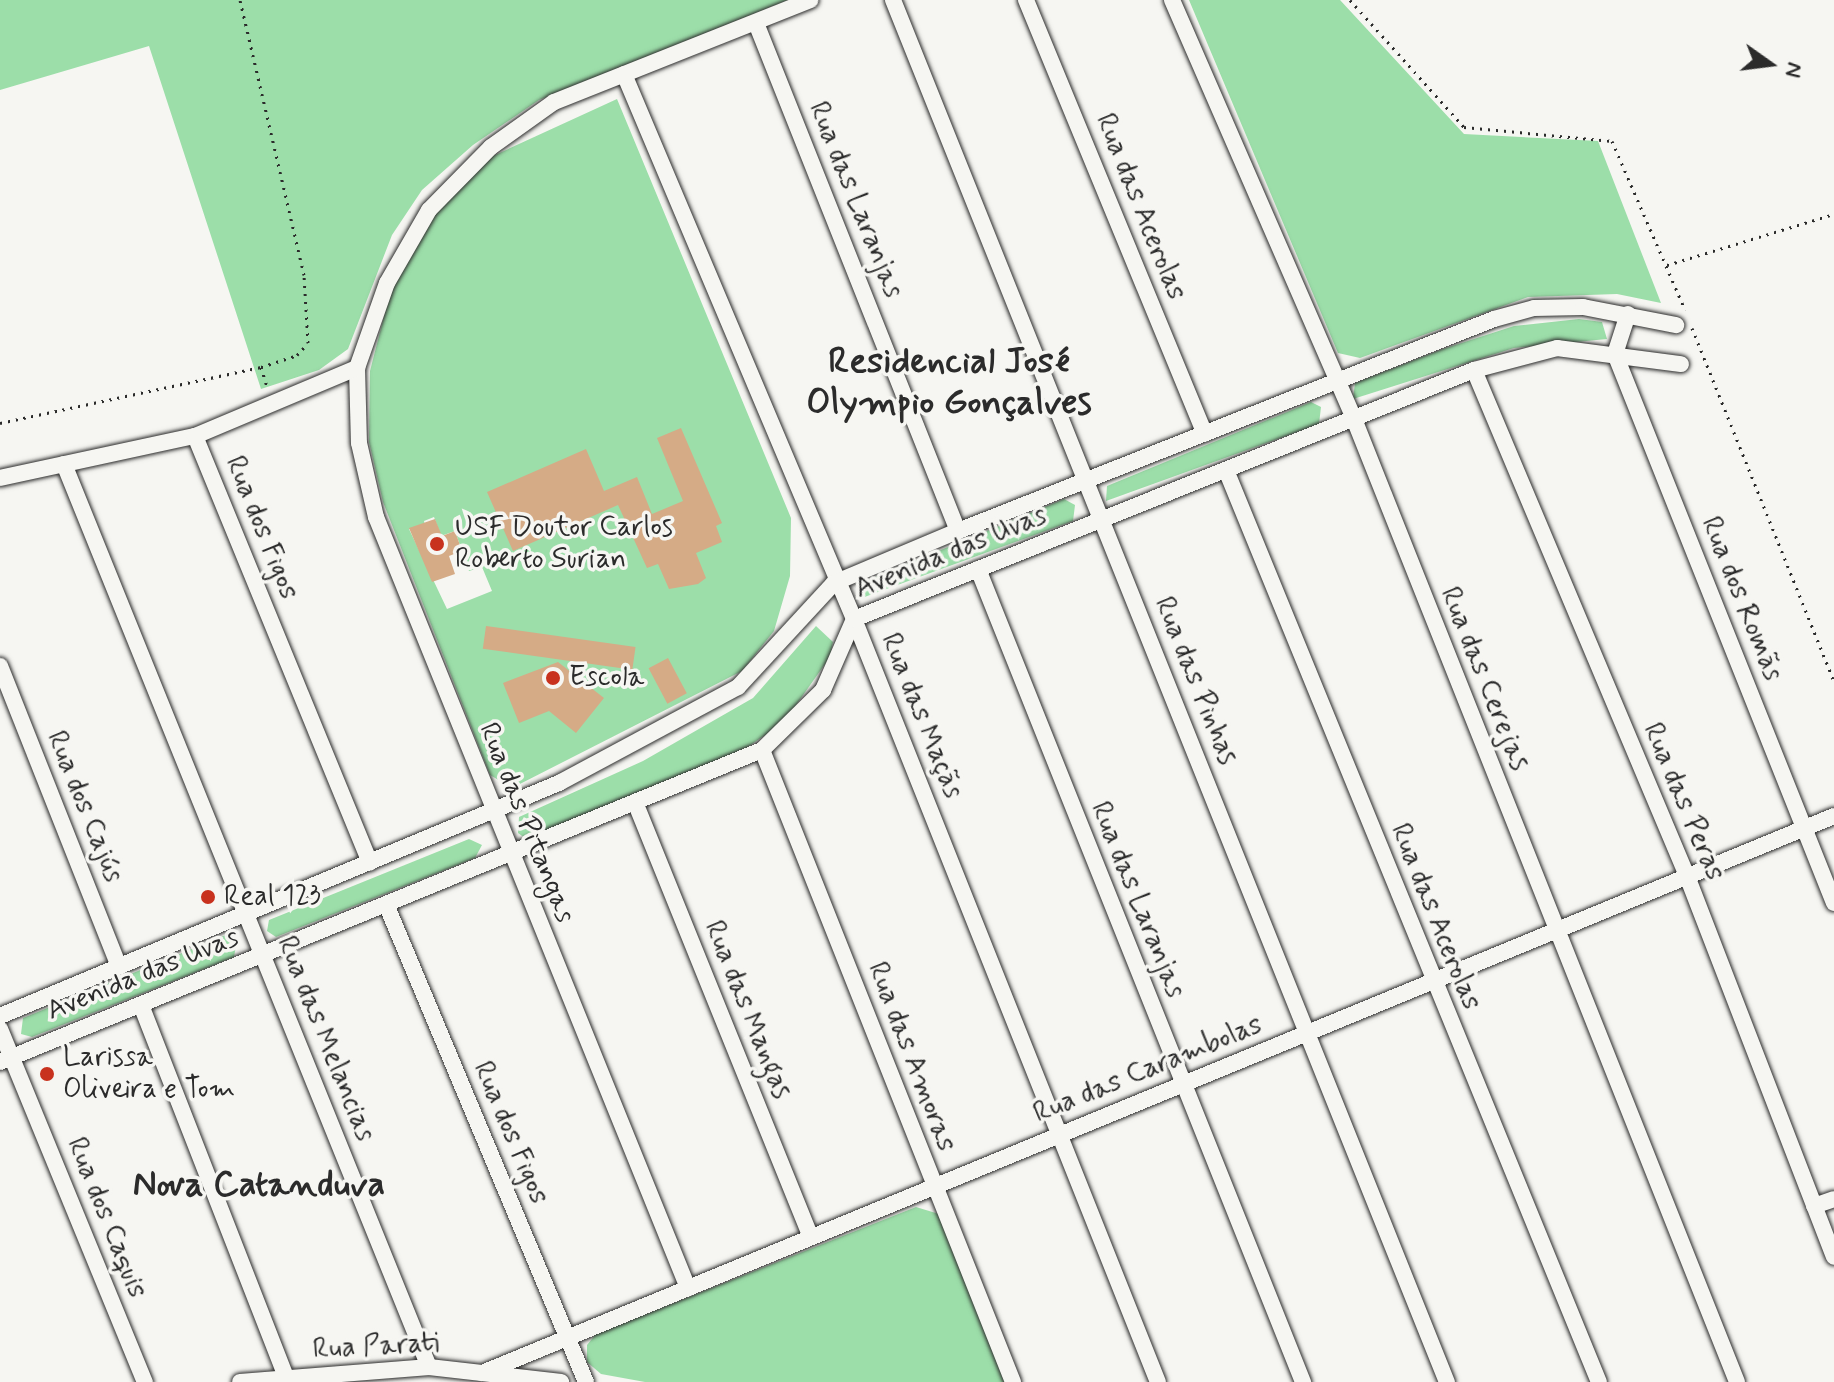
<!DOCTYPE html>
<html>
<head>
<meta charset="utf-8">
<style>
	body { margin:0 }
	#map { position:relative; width:1834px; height:1382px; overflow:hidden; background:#f6f6f2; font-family:Mynerve,sans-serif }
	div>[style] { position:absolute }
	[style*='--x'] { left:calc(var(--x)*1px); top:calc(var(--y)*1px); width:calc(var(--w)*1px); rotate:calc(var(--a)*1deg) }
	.green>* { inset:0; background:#9cdea9 }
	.building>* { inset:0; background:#d5ab86; transform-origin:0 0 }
	.path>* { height:3px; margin-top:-1.5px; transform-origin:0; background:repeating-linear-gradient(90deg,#2b2b2b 0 2px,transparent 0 8px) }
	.roads { filter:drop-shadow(0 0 2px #2b2b2b) drop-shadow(0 0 2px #2b2b2b) }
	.minor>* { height:16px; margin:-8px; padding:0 8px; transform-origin:8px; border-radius:8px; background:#f6f6f2 }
	.dots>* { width:22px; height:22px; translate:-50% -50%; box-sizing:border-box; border:4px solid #f6f6f2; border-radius:50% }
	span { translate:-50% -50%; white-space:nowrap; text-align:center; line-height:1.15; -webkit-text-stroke:7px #f6f6f2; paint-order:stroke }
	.street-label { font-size:28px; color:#2b2b2b }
	.poi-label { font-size:28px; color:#2b2b2b }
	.left { translate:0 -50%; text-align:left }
	.district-label { font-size:36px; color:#2b2b2b; font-weight:700 }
	.north { position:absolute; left:1730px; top:24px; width:80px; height:80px; -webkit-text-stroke:6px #f6f6f2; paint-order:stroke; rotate:104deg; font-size:22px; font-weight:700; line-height:32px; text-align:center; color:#2b2b2b }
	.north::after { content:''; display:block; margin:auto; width:28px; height:36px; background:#2b2b2b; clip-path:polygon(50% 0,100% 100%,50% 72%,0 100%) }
</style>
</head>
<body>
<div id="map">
	<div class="green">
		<i style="clip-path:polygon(0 0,788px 0,539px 100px,473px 145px,422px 190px,392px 235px,348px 349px,319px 370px,261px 389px,149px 46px,0 90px)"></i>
		<i style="clip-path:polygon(1189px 0,1340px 0,1464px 134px,1598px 141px,1661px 303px,1617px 294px,1528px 297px,1360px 358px,1338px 353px)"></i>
		<i style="clip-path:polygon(evenodd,617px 99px,791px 518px,790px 576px,774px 631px,742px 671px,512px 788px,490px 775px,383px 502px,369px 442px,370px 371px,390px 293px,433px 215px,493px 156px,617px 99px,434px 517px,441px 536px,455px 531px,469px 571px,482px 567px,492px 591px,447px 609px,409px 529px,426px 530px,424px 521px,434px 517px)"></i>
		<i style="clip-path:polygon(1579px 319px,1602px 322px,1607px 339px,1514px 348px,1353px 399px,1355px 383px,1443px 349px,1514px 326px)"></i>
		<i style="clip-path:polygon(1311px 402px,1321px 407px,1319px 424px,1106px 501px,1107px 486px)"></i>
		<i style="clip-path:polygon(1064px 499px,1075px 505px,1073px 521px,859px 599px,861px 583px)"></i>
		<i style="clip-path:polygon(816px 626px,833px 642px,830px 657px,784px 722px,736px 755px,525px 838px,518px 833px,519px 817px,643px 761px,753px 698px)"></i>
		<i style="clip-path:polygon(469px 839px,482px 845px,475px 858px,276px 937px,267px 931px,269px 920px)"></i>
		<i style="clip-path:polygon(226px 935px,237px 940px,234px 957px,32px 1037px,21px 1034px,23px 1018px)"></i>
		<i style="clip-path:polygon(916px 1207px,939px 1214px,1007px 1382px,645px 1382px,601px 1374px,587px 1362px,587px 1345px,596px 1334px)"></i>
	</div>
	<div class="building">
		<i style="clip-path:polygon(681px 428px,722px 523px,716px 526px,722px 542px,696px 553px,706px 578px,698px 584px,669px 589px,658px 564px,647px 568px,618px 505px,513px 551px,487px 492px,586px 449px,604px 491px,637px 477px,652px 514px,683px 501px,657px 438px)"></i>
		<i style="clip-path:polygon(435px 519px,442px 536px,455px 531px,462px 551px,449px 556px,455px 574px,432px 582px,409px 528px)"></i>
		<i style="left:486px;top:626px;width:151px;height:23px;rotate:8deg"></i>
		<i style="left:668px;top:658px;width:40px;height:22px;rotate:62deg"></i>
		<i style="clip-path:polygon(558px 662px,604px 698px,576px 733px,549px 711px,519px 723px,503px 683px)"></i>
	</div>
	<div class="path">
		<i style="--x:1350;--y:0;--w:171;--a:48.1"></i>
		<i style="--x:1464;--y:127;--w:149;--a:5.4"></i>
		<i style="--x:1612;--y:141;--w:184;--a:66.6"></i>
		<i style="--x:1667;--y:265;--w:175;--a:-17"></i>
		<i style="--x:1692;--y:328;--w:380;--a:68.1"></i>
		<i style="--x:261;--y:367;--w:21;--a:73"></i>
		<i style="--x:0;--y:423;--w:267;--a:-12.1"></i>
		<i style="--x:261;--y:367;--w:38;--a:-18"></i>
		<i style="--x:297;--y:355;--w:16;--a:-47"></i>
		<i style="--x:308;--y:343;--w:68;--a:-93.4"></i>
		<i style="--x:304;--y:275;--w:282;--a:-103.1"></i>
	</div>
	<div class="roads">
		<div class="minor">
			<i style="--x:893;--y:0;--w:1489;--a:68.16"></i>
			<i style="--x:1026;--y:0;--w:469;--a:67.6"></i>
			<i style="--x:1172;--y:0;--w:457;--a:66.5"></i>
			<i style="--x:1354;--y:419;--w:1036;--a:68.31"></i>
			<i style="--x:756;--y:23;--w:547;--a:68.32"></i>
			<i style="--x:624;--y:74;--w:592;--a:67.12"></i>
			<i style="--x:854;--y:619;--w:821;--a:68.28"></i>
			<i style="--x:1628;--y:314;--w:42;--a:108"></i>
			<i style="--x:1615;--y:354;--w:591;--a:68.25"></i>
			<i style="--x:357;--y:368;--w:75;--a:88.5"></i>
			<i style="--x:359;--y:443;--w:76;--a:77.1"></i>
			<i style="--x:376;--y:517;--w:832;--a:67.97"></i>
			<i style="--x:1474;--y:370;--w:549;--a:67.17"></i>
			<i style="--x:1687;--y:876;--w:408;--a:68.9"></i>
			<i style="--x:195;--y:436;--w:461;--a:67.7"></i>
			<i style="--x:64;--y:464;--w:974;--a:67.99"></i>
			<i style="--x:1226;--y:470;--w:985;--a:67.76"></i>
			<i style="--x:0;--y:478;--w:199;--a:-12.2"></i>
			<i style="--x:195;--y:436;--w:176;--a:-22.8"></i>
			<i style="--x:357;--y:368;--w:90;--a:-70.6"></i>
			<i style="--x:387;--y:283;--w:84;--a:-60.1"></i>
			<i style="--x:429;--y:210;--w:88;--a:-45.5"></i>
			<i style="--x:491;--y:147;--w:77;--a:-35.5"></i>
			<i style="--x:554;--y:102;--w:276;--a:-21.7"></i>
			<i style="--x:978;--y:569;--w:876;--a:68.21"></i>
			<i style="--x:0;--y:666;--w:324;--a:68.4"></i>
			<i style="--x:762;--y:750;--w:680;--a:68.34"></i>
			<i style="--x:635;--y:802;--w:469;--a:68"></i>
			<i style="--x:386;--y:904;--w:518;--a:67.3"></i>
			<i style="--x:141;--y:1005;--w:405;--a:68.7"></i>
			<i style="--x:0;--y:1016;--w:606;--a:-22.63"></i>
			<i style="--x:559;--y:783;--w:203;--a:-28.2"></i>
			<i style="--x:738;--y:687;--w:142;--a:-47.3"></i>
			<i style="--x:834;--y:583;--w:134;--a:-22.8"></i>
			<i style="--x:958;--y:531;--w:576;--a:-21.58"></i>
			<i style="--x:1494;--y:319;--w:41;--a:-15.4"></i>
			<i style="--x:1534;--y:308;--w:49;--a:-1.2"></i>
			<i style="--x:1583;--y:307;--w:95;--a:11"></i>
			<i style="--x:0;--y:1029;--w:382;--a:67.7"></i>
			<i style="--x:0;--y:1062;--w:823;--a:-22.27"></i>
			<i style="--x:762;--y:750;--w:86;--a:-44.5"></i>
			<i style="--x:823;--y:690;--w:77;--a:-66.4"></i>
			<i style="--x:854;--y:619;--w:668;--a:-21.88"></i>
			<i style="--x:1474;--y:370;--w:86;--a:-14.8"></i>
			<i style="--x:1557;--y:348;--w:125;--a:7.4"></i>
			<i style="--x:1814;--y:1206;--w:21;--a:-19"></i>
			<i style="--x:482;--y:1373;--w:1462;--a:-22.39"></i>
			<i style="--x:240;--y:1382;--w:190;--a:-4.5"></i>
			<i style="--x:429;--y:1367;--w:133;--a:6.5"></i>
		</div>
	</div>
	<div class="dots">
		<i style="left:437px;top:544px;background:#c8321e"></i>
		<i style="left:553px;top:678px;background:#c8321e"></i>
		<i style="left:208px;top:897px;background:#c8321e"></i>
		<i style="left:47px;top:1074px;background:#c8321e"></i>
	</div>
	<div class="street-label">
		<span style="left:855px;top:200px;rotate:68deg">Rua das Laranjas</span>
		<span style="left:1140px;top:207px;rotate:68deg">Rua das Acerolas</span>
		<span style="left:261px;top:528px;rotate:68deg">Rua dos Figos</span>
		<span style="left:951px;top:553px;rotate:-22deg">Avenida das Uvas</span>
		<span style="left:1741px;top:599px;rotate:68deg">Rua dos Romãs</span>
		<span style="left:1484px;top:679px;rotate:68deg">Rua das Cerejas</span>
		<span style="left:1195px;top:681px;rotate:68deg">Rua das Pinhas</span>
		<span style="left:921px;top:716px;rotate:68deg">Rua das Maçãs</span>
		<span style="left:1683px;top:802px;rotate:67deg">Rua das Peras</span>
		<span style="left:84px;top:807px;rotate:68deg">Rua dos Cajús</span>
		<span style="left:526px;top:823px;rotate:68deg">Rua das Pitangas</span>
		<span style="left:1137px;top:900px;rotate:68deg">Rua das Laranjas</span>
		<span style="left:1435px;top:917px;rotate:68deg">Rua das Acerolas</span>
		<span style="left:143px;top:975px;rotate:-22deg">Avenida das Uvas</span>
		<span style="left:747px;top:1010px;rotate:68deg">Rua das Mangas</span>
		<span style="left:325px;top:1039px;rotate:68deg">Rua das Melancias</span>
		<span style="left:911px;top:1057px;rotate:69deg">Rua das Amoras</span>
		<span style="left:1148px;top:1070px;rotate:-22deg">Rua das Carambolas</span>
		<span style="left:510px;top:1133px;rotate:67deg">Rua dos Figos</span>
		<span style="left:106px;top:1218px;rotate:68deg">Rua dos Caquis</span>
		<span style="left:376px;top:1347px;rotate:-3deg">Rua Parati</span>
	</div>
	<div class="poi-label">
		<span class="left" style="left:455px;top:544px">USF Doutor Carlos<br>Roberto Surian</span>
		<span class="left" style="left:569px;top:678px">Escola</span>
		<span class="left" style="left:224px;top:897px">Real 123</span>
		<span class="left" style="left:63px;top:1074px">Larissa<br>Oliveira e Tom</span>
	</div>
	<div class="district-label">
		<span style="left:949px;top:383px">Residencial José<br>Olympio Gonçalves</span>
		<span style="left:259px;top:1186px">Nova Catanduva</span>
	</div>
	<div class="north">N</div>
</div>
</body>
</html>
